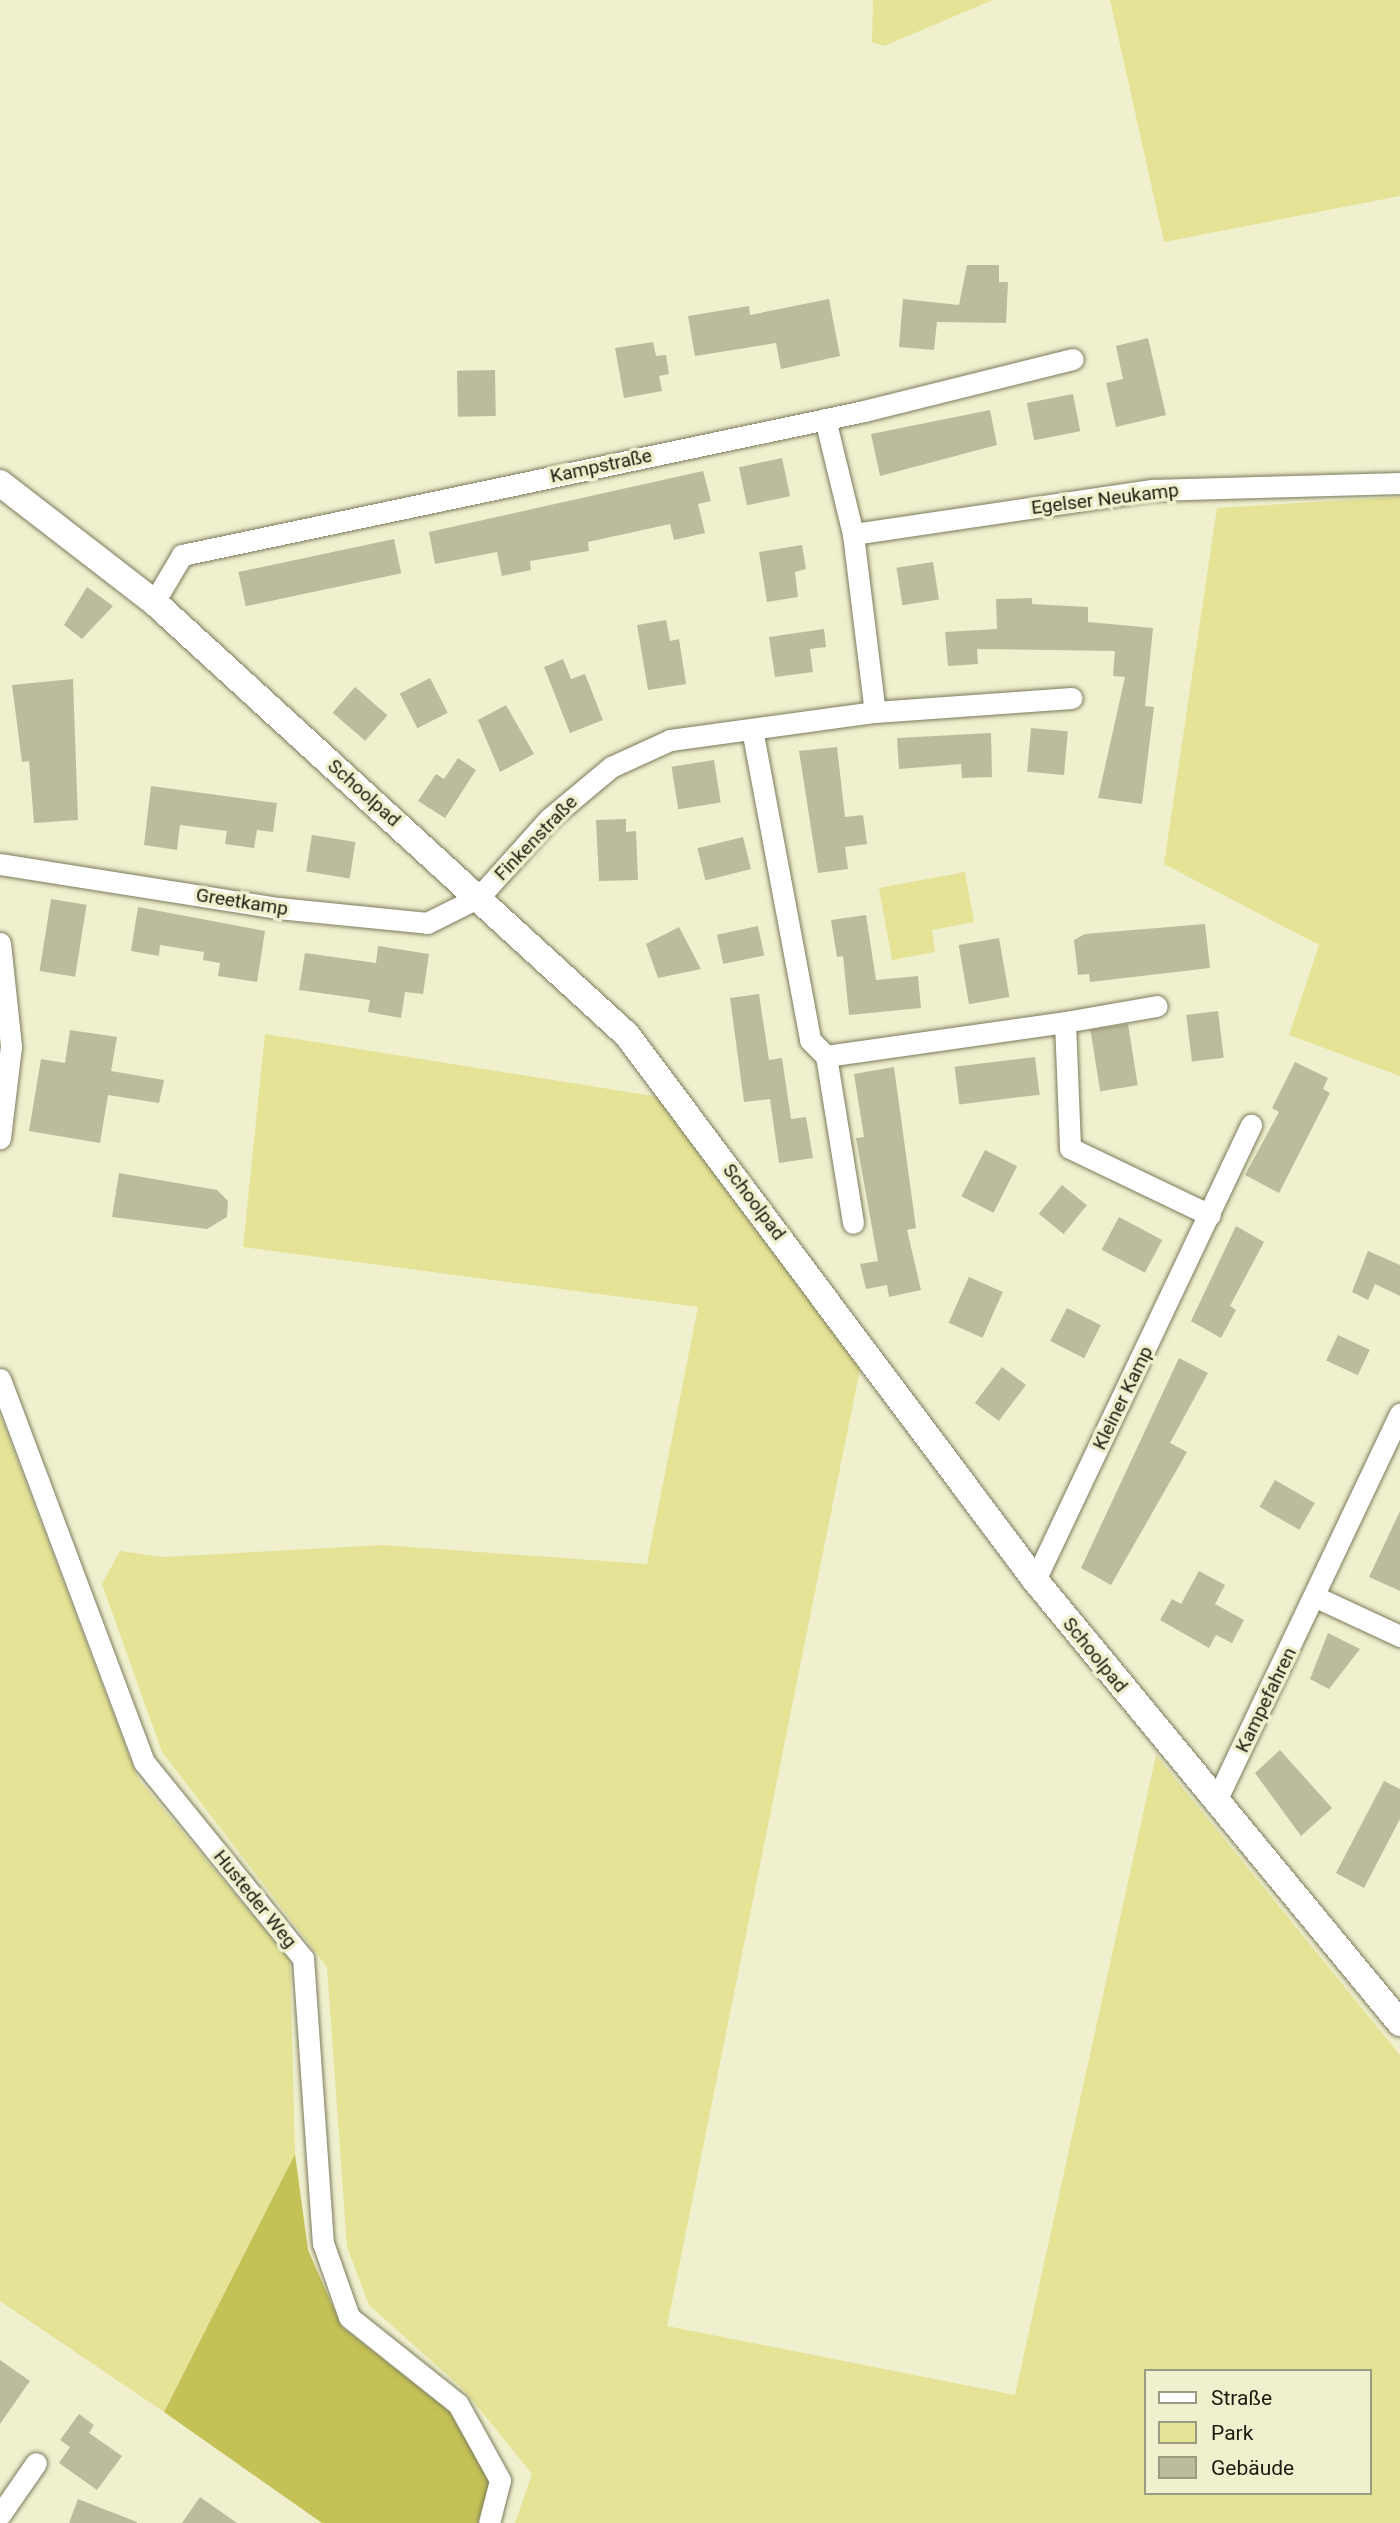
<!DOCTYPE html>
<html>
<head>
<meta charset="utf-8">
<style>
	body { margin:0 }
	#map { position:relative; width:1400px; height:2523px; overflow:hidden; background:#f0f0cf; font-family:Roboto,sans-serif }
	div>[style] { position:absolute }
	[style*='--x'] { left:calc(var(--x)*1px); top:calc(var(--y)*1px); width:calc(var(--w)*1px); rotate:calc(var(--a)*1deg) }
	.green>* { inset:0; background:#e4e396 }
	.forest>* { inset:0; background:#c4c157 }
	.building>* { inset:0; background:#bcbc9c; transform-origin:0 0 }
	.roads { filter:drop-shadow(0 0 2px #7b7b5d) drop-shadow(0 0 2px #7b7b5d) }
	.minor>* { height:21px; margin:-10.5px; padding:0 10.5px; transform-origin:10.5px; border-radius:10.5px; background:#fff }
	.tertiary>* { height:26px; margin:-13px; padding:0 13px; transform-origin:13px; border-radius:13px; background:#fff }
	span { translate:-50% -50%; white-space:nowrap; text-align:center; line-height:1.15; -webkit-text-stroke:7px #f0f0cf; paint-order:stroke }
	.street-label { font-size:19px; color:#1b1b0f }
	.legend { position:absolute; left:1144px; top:2369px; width:228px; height:126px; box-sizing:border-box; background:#f0f0cf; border:2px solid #9b9b82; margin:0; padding:9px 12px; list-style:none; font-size:21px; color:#1b1b0f }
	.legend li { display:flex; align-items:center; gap:14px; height:35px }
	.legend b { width:35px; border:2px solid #9b9b82 }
</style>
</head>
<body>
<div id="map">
	<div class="green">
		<i style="clip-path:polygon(873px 0,993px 0,884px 46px,872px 42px)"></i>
		<i style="clip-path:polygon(1110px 0,1400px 0,1400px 196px,1164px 242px)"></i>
		<i style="clip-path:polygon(1400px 497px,1400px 1076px,1289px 1035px,1319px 945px,1164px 864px,1217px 508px)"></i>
		<i style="clip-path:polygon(965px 872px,974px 922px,932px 930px,935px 952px,892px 960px,879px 888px)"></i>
		<i style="clip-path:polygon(evenodd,265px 1034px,659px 1097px,860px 1369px,667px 2326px,1015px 2395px,1156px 1755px,1400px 2055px,1400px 2523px,515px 2523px,532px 2474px,464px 2390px,369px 2305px,347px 2247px,327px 1967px,162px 1752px,102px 1584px,120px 1551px,163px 1557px,383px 1545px,647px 1564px,698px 1307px,243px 1247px,265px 1034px,1146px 2371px,1370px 2371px,1370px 2493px,1146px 2493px,1146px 2371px)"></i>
		<i style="clip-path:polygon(0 1415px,138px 1779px,290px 1960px,295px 2154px,164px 2412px,0 2301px)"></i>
	</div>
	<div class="forest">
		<i style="clip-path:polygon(295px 2154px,308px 2250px,342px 2327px,449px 2411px,490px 2481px,478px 2523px,322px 2523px,164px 2412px)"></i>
	</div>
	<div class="building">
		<i style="clip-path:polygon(967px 265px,999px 265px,999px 282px,1008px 282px,1006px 323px,937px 322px,934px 350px,899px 347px,903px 299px,959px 305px)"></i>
		<i style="clip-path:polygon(829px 299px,840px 356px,781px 369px,776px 343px,695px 356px,688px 316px,749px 306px,750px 315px)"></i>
		<i style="clip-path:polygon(1148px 338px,1166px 415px,1116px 427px,1106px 383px,1123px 379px,1116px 346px)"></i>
		<i style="clip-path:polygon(653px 342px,656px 356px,666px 355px,669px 374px,659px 376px,662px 391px,624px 398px,615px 348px)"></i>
		<i style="left:495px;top:370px;width:46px;height:38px;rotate:89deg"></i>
		<i style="left:1073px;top:394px;width:38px;height:47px;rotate:79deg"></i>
		<i style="clip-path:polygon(990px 410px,997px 445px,880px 476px,871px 434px)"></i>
		<i style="left:782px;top:458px;width:39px;height:44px;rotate:78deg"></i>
		<i style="clip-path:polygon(703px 471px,711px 501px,698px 504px,705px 533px,674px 540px,670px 524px,588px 542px,589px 551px,530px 561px,531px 570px,502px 576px,497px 552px,435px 564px,429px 532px)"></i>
		<i style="left:394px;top:539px;width:35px;height:159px;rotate:78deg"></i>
		<i style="clip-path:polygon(802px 545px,806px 569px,795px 572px,798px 597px,767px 602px,759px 552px)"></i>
		<i style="left:933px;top:562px;width:38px;height:37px;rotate:81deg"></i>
		<i style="clip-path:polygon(87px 587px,113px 606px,82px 639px,64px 625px)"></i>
		<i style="clip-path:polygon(1032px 598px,1032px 604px,1088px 607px,1088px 622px,1153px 628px,1145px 706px,1154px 707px,1142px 804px,1098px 798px,1125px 677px,1113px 676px,1115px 651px,977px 649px,978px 664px,948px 666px,945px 632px,997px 629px,996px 599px)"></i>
		<i style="clip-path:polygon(666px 620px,670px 641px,679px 639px,686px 684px,648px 690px,637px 625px)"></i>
		<i style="clip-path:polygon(824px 629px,826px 647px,810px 649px,813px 672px,775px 677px,769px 637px)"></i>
		<i style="clip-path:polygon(563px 659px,571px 679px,585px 674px,603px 720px,570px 733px,544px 667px)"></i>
		<i style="left:430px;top:678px;width:39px;height:34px;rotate:63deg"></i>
		<i style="clip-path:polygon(73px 679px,78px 820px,34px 823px,29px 761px,22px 762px,12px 685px)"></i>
		<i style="left:355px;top:687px;width:43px;height:34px;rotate:41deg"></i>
		<i style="clip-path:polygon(506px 705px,534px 754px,500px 772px,478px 720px)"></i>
		<i style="left:1031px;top:728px;width:37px;height:44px;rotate:5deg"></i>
		<i style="clip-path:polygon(991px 733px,992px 777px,962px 778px,961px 764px,899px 769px,897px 738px)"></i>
		<i style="clip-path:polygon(837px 747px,845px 817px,863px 815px,867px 844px,845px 847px,848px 869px,818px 873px,799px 751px)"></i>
		<i style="clip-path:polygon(458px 758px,476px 770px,445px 818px,418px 801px,436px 774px,444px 779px)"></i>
		<i style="left:714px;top:760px;width:43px;height:43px;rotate:81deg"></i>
		<i style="clip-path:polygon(151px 786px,277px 803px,273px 832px,257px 830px,254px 848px,225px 844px,227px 831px,180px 825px,177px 850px,144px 845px)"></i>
		<i style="clip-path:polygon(626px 819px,626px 832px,636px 831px,638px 880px,599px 881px,596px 820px)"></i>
		<i style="left:312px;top:835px;width:44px;height:37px;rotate:9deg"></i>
		<i style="left:743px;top:837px;width:33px;height:47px;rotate:76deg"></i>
		<i style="left:51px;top:899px;width:36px;height:73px;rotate:9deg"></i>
		<i style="clip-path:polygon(138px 907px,265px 931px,257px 982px,218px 976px,220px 963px,203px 960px,204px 952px,160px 945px,159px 956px,131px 951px)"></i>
		<i style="clip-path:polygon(866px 915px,876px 980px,918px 976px,921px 1008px,849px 1015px,843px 956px,837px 957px,831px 920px)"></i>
		<i style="clip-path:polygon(1205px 924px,1210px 968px,1090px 982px,1089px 974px,1078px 975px,1074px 940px,1085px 934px)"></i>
		<i style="left:758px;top:926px;width:30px;height:42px;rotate:78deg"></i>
		<i style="clip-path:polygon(679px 927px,701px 969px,658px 978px,646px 944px)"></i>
		<i style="left:999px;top:938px;width:60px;height:41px;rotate:80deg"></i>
		<i style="clip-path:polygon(378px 946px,429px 954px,423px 994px,405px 992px,401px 1018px,368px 1012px,370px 1000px,299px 990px,305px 953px,376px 963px)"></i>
		<i style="clip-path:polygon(759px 994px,769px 1060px,782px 1058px,791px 1119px,806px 1117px,813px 1158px,779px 1163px,770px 1099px,744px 1102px,730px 998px)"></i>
		<i style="left:1218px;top:1011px;width:47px;height:32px;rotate:83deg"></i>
		<i style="left:1128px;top:1024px;width:62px;height:38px;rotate:81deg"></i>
		<i style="clip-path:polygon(70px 1030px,117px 1037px,111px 1071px,164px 1080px,159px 1103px,108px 1095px,100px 1143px,29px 1131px,41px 1059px,65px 1063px)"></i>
		<i style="left:1035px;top:1057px;width:38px;height:81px;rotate:83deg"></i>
		<i style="clip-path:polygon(1295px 1062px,1328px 1078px,1323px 1089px,1330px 1093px,1279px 1193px,1245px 1175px,1279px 1112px,1272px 1108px)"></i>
		<i style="clip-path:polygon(894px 1067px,916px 1228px,907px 1230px,921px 1290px,889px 1297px,887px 1285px,866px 1289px,860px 1264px,878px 1261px,856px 1138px,864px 1137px,854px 1074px)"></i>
		<i style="left:985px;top:1150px;width:36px;height:52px;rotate:27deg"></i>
		<i style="clip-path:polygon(119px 1173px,217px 1190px,228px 1201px,227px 1217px,207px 1229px,112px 1217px)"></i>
		<i style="left:1062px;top:1185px;width:32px;height:37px;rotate:39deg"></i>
		<i style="left:1119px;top:1217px;width:49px;height:37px;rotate:28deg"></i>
		<i style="clip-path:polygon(1236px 1226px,1264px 1242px,1230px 1306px,1236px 1310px,1221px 1338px,1191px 1321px)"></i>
		<i style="clip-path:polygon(1368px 1251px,1400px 1265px,1400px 1296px,1375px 1284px,1368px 1300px,1352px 1292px)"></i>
		<i style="left:969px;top:1277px;width:37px;height:50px;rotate:24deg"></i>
		<i style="left:1067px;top:1308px;width:38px;height:37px;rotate:27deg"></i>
		<i style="left:1338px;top:1335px;width:35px;height:28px;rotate:25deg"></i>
		<i style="clip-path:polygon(1179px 1358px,1208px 1373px,1170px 1443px,1187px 1452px,1111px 1585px,1081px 1568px)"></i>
		<i style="left:1002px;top:1367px;width:30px;height:45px;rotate:37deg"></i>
		<i style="left:1275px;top:1480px;width:46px;height:31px;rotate:30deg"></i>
		<i style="clip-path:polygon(1400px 1511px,1400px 1591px,1369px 1577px)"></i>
		<i style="clip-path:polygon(1199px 1571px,1225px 1585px,1215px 1604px,1244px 1620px,1232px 1643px,1216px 1635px,1209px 1648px,1160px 1620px,1172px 1599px,1181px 1604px)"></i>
		<i style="clip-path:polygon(1328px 1633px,1360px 1649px,1329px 1689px,1310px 1679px)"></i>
		<i style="clip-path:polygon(1280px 1750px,1332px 1808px,1301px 1836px,1255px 1773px)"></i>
		<i style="clip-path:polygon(1384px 1781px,1400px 1789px,1400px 1819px,1364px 1888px,1336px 1873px)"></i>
		<i style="clip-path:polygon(0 2360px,30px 2381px,0 2424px)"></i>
		<i style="clip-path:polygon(79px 2414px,94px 2425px,89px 2433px,122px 2456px,97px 2490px,59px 2463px,70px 2447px,60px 2440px)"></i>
		<i style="clip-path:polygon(200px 2497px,237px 2523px,182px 2523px)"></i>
		<i style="clip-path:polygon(78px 2499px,137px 2522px,137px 2523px,69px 2523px)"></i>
	</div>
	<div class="roads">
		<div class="minor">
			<i style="--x:825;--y:419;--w:118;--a:76.3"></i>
			<i style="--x:853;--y:534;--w:179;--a:83"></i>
			<i style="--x:853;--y:534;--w:302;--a:-8.4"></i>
			<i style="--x:1152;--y:490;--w:248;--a:-1.6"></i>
			<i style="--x:154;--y:602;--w:55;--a:-59.2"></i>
			<i style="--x:182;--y:555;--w:697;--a:-11.92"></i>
			<i style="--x:864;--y:411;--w:215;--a:-14"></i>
			<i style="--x:752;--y:729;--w:316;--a:79.4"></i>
			<i style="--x:810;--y:1040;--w:23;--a:45"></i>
			<i style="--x:826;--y:1056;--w:169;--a:80.8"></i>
			<i style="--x:0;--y:864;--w:281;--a:9"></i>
			<i style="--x:278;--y:908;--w:150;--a:5.7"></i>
			<i style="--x:427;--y:923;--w:58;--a:-26.6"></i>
			<i style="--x:479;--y:897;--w:106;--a:-48.1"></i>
			<i style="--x:550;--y:818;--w:80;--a:-39.9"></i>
			<i style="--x:611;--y:767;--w:65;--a:-24.6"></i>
			<i style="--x:670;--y:740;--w:207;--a:-7.8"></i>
			<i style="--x:875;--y:712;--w:197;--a:-4.1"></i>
			<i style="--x:0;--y:943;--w:104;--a:83.9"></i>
			<i style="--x:11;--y:1046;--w:93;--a:96.8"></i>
			<i style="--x:1065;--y:1022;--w:93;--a:-9.9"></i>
			<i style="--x:826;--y:1056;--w:241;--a:-8.1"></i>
			<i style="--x:1065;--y:1022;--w:126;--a:87.7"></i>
			<i style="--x:1070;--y:1148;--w:155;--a:25.6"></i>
			<i style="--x:0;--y:1379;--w:409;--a:69.4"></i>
			<i style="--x:144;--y:1762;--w:252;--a:51"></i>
			<i style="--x:303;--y:1958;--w:286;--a:86"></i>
			<i style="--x:323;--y:2243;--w:78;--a:70.6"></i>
			<i style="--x:349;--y:2317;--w:139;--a:38.6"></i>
			<i style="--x:458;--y:2404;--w:87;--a:61.1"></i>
			<i style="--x:500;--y:2480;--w:44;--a:104.3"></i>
			<i style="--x:1035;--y:1580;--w:504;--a:-64.61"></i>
			<i style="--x:1316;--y:1597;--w:93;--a:24.9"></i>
			<i style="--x:1215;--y:1803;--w:431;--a:-64.6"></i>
			<i style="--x:0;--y:2515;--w:63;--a:-55.3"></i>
		</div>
		<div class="tertiary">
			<i style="--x:0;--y:483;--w:195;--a:37.7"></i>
			<i style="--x:154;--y:602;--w:641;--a:42.47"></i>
			<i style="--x:627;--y:1035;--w:681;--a:53.18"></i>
			<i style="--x:1035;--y:1580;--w:574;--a:50.51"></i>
		</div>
	</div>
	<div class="street-label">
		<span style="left:601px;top:466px;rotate:-12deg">Kampstraße</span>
		<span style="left:1105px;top:499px;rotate:-7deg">Egelser Neukamp</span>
		<span style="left:364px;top:793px;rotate:42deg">Schoolpad</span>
		<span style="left:536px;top:838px;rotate:-46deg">Finkenstraße</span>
		<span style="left:242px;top:902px;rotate:9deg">Greetkamp</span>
		<span style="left:754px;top:1202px;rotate:53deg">Schoolpad</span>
		<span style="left:1123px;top:1398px;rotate:-64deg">Kleiner Kamp</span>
		<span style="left:1095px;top:1655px;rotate:51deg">Schoolpad</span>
		<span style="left:1266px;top:1700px;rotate:-64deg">Kampefahren</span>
		<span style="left:255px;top:1899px;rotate:51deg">Husteder Weg</span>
	</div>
	<ul class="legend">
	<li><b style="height:9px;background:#fff"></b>Straße</li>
	<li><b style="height:19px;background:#e4e396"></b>Park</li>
	<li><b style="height:19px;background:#bcbc9c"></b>Gebäude</li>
	</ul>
</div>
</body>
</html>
